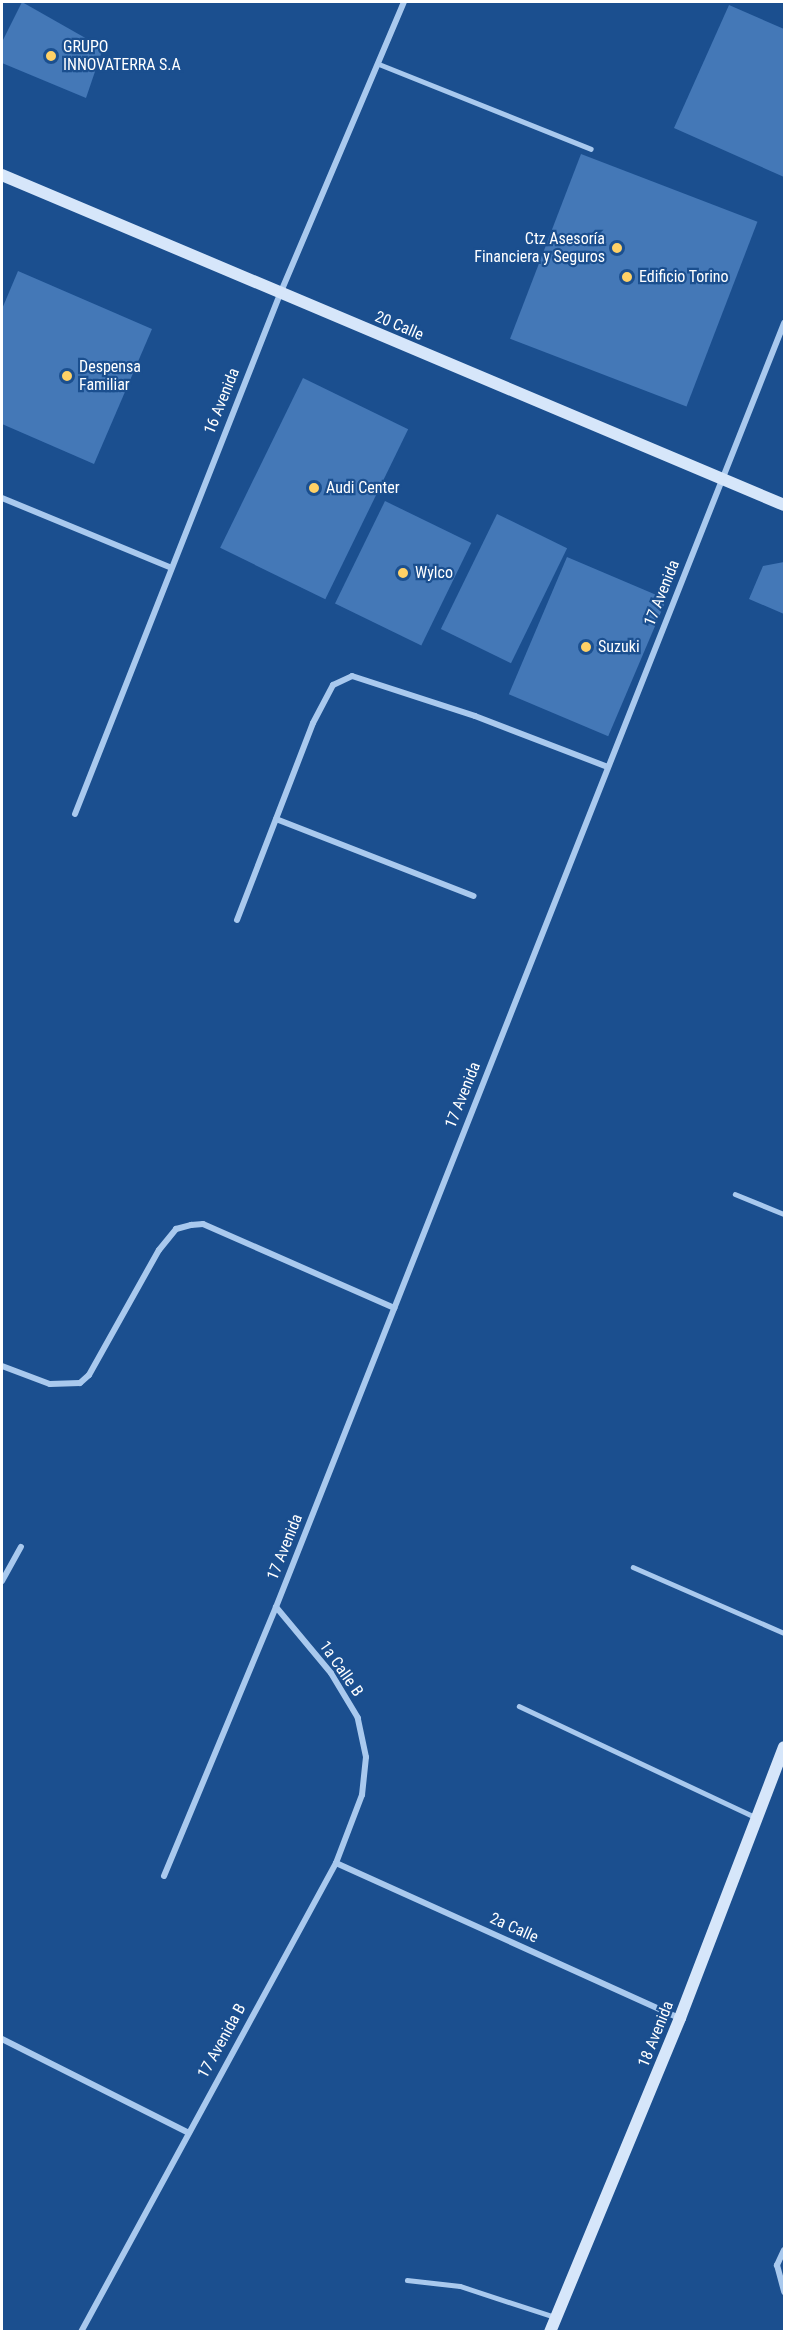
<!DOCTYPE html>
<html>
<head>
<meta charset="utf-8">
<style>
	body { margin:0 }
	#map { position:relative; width:786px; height:2333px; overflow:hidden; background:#1b4f8f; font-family:"Roboto Condensed",sans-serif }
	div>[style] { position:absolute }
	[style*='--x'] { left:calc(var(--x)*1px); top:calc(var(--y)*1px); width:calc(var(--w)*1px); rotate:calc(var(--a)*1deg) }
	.building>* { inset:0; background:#4478b7; transform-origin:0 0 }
	.lane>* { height:4.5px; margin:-2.25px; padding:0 2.25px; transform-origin:2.25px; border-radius:2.25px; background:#a9c9ee }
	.street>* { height:6px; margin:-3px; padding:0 3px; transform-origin:3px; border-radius:3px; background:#a9c9ee }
	.secondary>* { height:12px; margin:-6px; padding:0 6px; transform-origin:6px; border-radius:6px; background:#d6e6fa }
	.dots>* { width:16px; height:16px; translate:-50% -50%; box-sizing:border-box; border:3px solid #1b4f8f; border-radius:50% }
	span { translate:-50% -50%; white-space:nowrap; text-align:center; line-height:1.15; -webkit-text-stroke:4.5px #1b4f8f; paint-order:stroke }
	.poi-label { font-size:16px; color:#fff }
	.left { translate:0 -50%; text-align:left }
	.right { translate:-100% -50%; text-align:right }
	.street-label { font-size:16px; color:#fff }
	.frame { position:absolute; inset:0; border:3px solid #fff; pointer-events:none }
</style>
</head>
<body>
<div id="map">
	<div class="building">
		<i style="clip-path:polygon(22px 2px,103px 48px,86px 98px,2px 63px,2px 42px)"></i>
		<i style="clip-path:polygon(729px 5px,784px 29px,784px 177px,674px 128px)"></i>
		<i style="left:581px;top:154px;width:189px;height:198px;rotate:21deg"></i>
		<i style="clip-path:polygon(18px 271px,152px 329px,94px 464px,2px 424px,2px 309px)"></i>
		<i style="left:303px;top:378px;width:117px;height:189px;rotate:26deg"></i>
		<i style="left:385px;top:501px;width:96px;height:114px;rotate:26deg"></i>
		<i style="left:497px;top:514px;width:78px;height:128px;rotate:26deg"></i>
		<i style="left:567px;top:557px;width:108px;height:149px;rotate:23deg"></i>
		<i style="clip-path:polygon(784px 562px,784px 614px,749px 599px,763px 566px)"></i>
	</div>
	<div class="lane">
		<i style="--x:379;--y:64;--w:228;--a:21.8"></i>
		<i style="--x:735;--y:1194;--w:53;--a:22.2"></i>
		<i style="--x:633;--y:1567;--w:165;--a:23.6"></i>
		<i style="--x:519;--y:1706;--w:261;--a:25.2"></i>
		<i style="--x:407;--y:2280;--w:53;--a:6.5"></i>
		<i style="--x:460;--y:2286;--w:100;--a:18.1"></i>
	</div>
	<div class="street">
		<i style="--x:2;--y:498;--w:181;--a:22.4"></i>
		<i style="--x:75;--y:814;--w:559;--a:-68.48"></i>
		<i style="--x:280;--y:294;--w:317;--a:-67"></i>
		<i style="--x:276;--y:819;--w:212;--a:21.3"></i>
		<i style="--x:237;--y:920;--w:211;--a:-68.9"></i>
		<i style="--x:313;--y:723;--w:43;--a:-62.2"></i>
		<i style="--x:333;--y:685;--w:21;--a:-25"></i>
		<i style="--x:352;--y:676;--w:129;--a:18"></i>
		<i style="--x:475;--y:716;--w:142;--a:21"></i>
		<i style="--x:2;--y:1366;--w:51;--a:20.6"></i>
		<i style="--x:50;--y:1384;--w:30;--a:-2"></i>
		<i style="--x:80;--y:1383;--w:12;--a:-42"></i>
		<i style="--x:89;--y:1375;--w:143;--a:-60.8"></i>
		<i style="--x:159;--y:1250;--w:27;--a:-51"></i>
		<i style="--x:176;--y:1229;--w:16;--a:-15"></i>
		<i style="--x:191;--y:1225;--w:12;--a:-5"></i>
		<i style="--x:203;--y:1224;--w:209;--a:23.7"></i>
		<i style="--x:2;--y:1581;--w:39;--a:-61"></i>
		<i style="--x:336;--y:1863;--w:377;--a:24.3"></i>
		<i style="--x:164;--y:1876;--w:291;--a:-67.4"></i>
		<i style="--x:276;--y:1607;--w:1381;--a:-68.41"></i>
		<i style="--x:2;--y:2039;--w:207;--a:26.7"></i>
		<i style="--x:784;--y:2250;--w:17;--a:115"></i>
		<i style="--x:777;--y:2265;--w:28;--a:75"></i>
		<i style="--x:81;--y:2332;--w:534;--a:-61.47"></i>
		<i style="--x:336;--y:1863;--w:73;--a:-69.1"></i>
		<i style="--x:362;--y:1795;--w:38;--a:-84"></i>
		<i style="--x:366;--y:1757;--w:40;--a:-102"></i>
		<i style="--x:358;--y:1718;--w:52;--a:-121"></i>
		<i style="--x:331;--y:1673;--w:86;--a:-129.8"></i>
	</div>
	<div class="secondary">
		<i style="--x:2;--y:175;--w:849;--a:22.88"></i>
		<i style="--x:550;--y:2332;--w:340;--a:-67.5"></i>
		<i style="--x:680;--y:2018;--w:290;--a:-69"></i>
	</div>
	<div class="dots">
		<i style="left:51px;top:56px;background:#ffd166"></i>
		<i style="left:617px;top:248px;background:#ffd166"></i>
		<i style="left:627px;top:277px;background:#ffd166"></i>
		<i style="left:67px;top:376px;background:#ffd166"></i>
		<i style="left:314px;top:488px;background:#ffd166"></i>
		<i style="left:403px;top:573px;background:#ffd166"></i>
		<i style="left:586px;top:647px;background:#ffd166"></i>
	</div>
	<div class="poi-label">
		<span class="left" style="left:63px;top:56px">GRUPO<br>INNOVATERRA S.A</span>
		<span class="right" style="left:605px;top:248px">Ctz Asesoría<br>Financiera y Seguros</span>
		<span class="left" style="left:639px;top:277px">Edificio Torino</span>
		<span class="left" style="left:79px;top:376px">Despensa<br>Familiar</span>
		<span class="left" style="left:326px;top:488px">Audi Center</span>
		<span class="left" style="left:415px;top:573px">Wylco</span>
		<span class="left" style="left:598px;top:647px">Suzuki</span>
	</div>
	<div class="street-label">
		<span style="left:399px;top:326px;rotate:23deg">20 Calle</span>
		<span style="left:222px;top:401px;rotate:-68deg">16 Avenida</span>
		<span style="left:662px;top:593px;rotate:-68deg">17 Avenida</span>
		<span style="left:463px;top:1095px;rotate:-68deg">17 Avenida</span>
		<span style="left:285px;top:1547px;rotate:-68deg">17 Avenida</span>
		<span style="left:341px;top:1669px;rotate:55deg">1a Calle B</span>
		<span style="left:514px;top:1928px;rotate:24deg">2a Calle</span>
		<span style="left:656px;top:2034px;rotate:-68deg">18 Avenida</span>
		<span style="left:222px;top:2041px;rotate:-61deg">17 Avenida B</span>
	</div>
	<div class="frame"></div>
</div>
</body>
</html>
